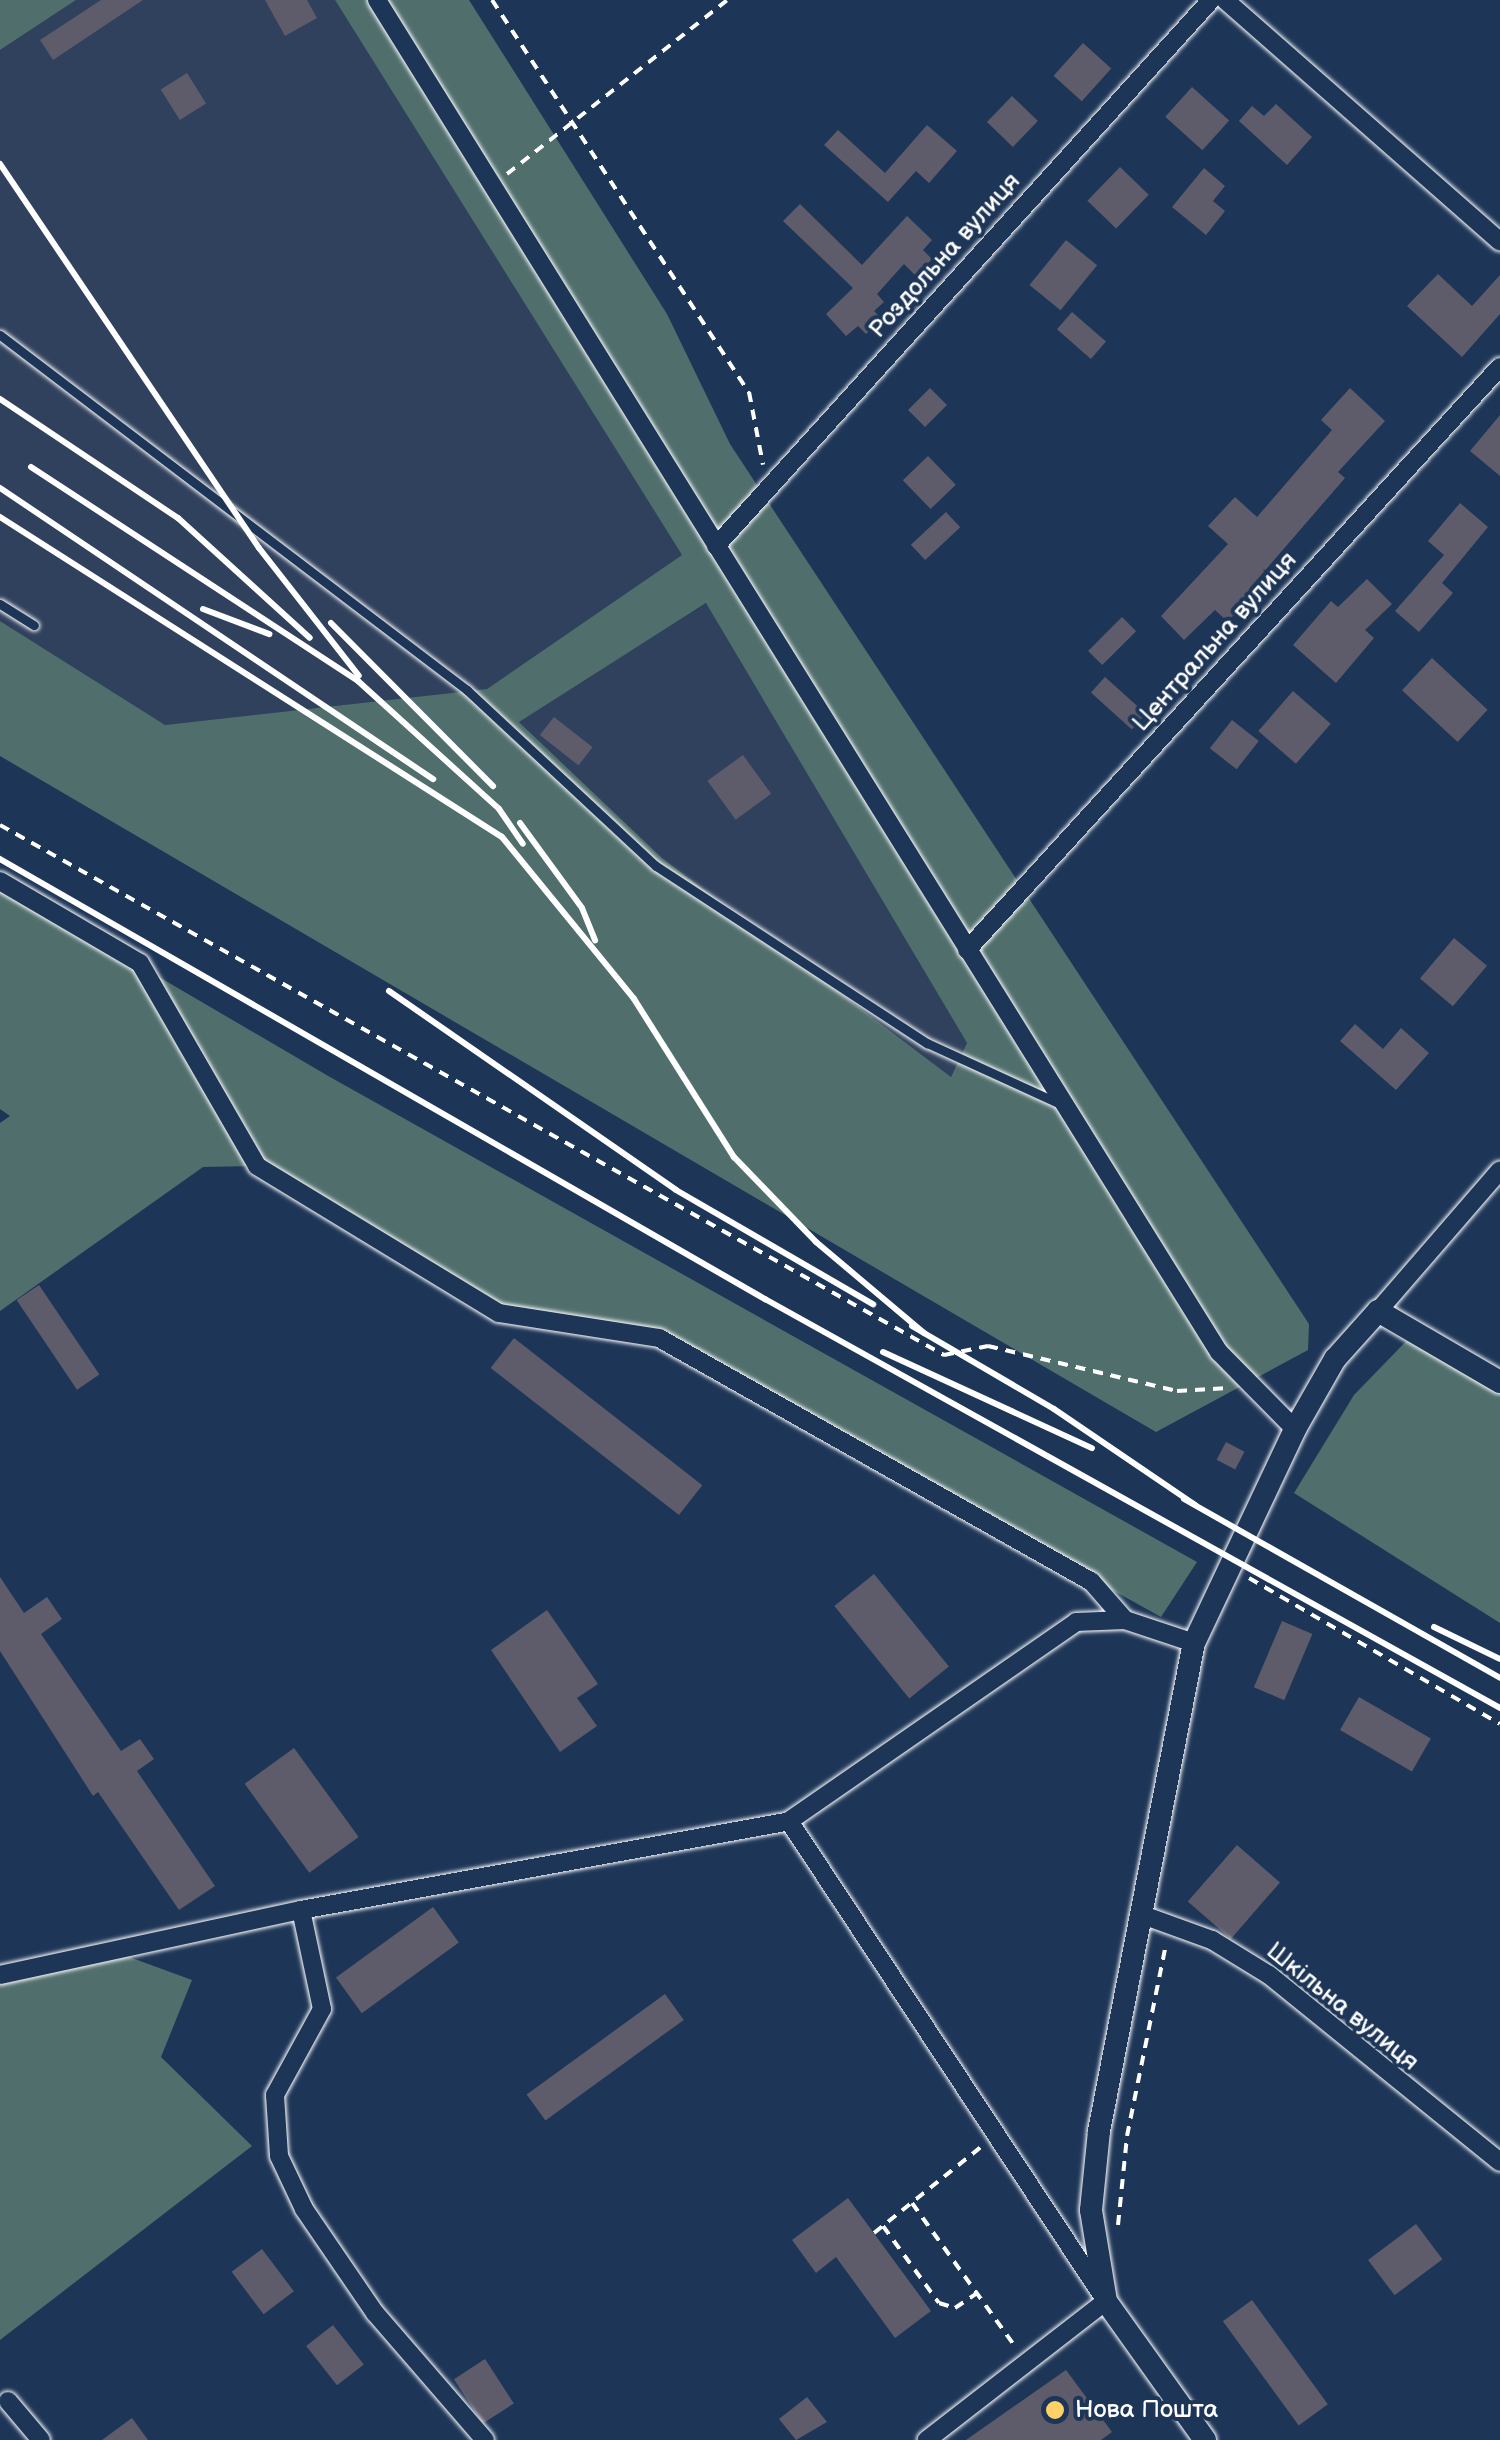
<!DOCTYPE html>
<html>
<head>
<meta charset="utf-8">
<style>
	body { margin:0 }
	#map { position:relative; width:1500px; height:2440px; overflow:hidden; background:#1d3557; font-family:"Balsamiq Sans",sans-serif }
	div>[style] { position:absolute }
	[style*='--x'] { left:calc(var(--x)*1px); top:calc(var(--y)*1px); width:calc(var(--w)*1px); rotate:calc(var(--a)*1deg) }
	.built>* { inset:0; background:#30415d }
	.green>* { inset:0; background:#4f6e6c }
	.building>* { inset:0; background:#5e5c6a; transform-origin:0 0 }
	.path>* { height:4px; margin-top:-2px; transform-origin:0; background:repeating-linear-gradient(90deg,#fff 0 10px,transparent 0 18px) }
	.roads { filter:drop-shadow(0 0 2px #fff) drop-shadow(0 0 2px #fff) }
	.service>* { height:9px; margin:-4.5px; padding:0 4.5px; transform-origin:4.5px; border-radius:4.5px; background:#1d3557 }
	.minor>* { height:18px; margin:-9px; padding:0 9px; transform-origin:9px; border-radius:9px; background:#1d3557 }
	.tertiary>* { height:22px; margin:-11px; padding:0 11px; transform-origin:11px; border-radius:11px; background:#1d3557 }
	.rail>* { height:6px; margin:-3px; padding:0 3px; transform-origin:3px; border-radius:3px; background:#fff }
	.dots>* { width:28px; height:28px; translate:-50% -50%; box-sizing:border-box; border:5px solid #1d3557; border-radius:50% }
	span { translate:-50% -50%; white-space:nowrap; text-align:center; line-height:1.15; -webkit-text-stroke:8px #1d3557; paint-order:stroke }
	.street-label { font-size:25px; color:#fff }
	.poi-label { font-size:25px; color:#fff }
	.left { translate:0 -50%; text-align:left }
</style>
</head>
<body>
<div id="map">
	<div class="built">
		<i style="clip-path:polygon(76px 0,335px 0,682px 555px,487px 689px,164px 725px,0 621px,0 50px)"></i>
		<i style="clip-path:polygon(707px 603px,967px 1043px,951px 1077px,662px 858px,518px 721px)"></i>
	</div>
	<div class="green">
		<i style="clip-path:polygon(0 0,76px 0,0 50px)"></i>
		<i style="clip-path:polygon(evenodd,335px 0,469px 0,667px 314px,730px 444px,1309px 1324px,1308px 1350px,1156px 1432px,0 756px,0 621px,165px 725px,487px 689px,682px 555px,335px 0,706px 603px,967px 1043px,951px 1077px,662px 858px,519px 722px,706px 603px)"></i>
		<i style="clip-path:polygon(0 884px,330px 1077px,1197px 1562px,1161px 1617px,659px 1338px,499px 1313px,257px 1166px,203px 1167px,0 1311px,0 1123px,10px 1116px,0 1109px)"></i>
		<i style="clip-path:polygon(1415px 1332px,1500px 1382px,1500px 1623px,1294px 1493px,1354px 1395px)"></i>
		<i style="clip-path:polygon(121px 1954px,192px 1980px,161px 2057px,252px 2146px,0 2340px,0 1975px)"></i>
	</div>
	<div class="building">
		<i style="clip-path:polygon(101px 0,143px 0,53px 60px,40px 40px)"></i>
		<i style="clip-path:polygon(265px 0,307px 0,317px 18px,285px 36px)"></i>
		<i style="left:1083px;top:43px;width:38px;height:44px;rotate:42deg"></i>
		<i style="left:187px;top:73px;width:36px;height:31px;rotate:58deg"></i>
		<i style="left:1192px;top:87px;width:50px;height:40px;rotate:42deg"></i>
		<i style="left:1012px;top:96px;width:36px;height:36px;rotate:44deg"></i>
		<i style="clip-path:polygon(1276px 104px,1312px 137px,1287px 165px,1239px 121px,1252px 106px,1264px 116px)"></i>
		<i style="clip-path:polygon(927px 125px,957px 151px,929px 183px,916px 171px,888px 202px,824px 145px,838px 130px,885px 173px)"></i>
		<i style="left:1120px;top:167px;width:40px;height:47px;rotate:44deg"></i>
		<i style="clip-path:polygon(1204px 168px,1225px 186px,1213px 201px,1225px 211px,1206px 235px,1172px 207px)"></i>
		<i style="clip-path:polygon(800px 204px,862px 265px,907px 216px,932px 240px,923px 250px,932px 259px,916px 276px,904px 264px,877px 294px,884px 302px,874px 311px,882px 319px,866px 334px,858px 326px,846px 336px,826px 314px,853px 288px,783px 221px)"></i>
		<i style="left:1066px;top:240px;width:40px;height:58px;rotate:39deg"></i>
		<i style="clip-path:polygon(1438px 274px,1472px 306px,1500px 275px,1500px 314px,1462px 357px,1407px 306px)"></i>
		<i style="left:1072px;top:312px;width:45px;height:23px;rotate:41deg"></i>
		<i style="left:930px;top:388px;width:24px;height:31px;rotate:45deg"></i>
		<i style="clip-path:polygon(1350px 388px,1385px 421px,1338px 472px,1345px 478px,1249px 589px,1255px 595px,1244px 607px,1227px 621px,1215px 610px,1184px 640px,1161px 616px,1228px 544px,1208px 526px,1235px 497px,1257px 517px,1332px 430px,1321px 420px)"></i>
		<i style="clip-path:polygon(1500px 415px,1500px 476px,1470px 451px)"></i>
		<i style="left:928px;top:456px;width:40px;height:35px;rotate:46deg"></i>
		<i style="clip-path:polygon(1460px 503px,1488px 527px,1442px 583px,1453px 593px,1419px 632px,1395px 611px,1444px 555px,1428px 541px)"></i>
		<i style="left:946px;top:512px;width:21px;height:48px;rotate:47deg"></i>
		<i style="clip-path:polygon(1367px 579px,1392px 604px,1365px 630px,1374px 638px,1336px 683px,1293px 645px,1331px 601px,1338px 607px)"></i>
		<i style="left:1122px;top:617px;width:20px;height:48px;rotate:45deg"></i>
		<i style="left:1432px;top:658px;width:76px;height:44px;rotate:43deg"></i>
		<i style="left:1105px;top:677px;width:55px;height:21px;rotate:42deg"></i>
		<i style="left:1293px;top:691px;width:50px;height:53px;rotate:41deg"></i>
		<i style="left:554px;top:717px;width:49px;height:23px;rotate:38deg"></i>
		<i style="left:1232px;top:720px;width:34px;height:36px;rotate:38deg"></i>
		<i style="left:743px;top:755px;width:48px;height:44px;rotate:54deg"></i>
		<i style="left:1454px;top:938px;width:43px;height:53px;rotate:40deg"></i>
		<i style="clip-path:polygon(1355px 1024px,1383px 1049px,1401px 1028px,1429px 1053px,1396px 1090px,1340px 1041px)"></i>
		<i style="left:39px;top:1285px;width:108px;height:27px;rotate:56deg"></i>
		<i style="left:514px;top:1338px;width:239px;height:38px;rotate:38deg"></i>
		<i style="left:1226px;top:1442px;width:21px;height:20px;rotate:28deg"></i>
		<i style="left:874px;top:1574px;width:119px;height:51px;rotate:51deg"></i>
		<i style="clip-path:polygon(0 1577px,24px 1613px,47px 1597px,62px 1619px,41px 1634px,121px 1751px,140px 1739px,154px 1759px,137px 1771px,215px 1886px,179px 1910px,98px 1792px,93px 1796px,0 1651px)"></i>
		<i style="clip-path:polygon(547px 1610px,598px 1684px,577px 1698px,597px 1726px,560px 1752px,491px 1650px)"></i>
		<i style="left:1282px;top:1621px;width:33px;height:72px;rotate:23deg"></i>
		<i style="left:1359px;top:1697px;width:83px;height:38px;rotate:30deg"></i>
		<i style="left:294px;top:1748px;width:110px;height:61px;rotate:54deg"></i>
		<i style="left:1237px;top:1845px;width:57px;height:75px;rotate:41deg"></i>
		<i style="left:433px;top:1907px;width:44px;height:120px;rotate:54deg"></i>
		<i style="left:665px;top:1994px;width:32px;height:171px;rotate:54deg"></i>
		<i style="clip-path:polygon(848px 2198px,931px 2311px,895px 2338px,836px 2257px,816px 2273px,792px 2240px)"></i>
		<i style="left:1416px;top:2224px;width:44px;height:60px;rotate:53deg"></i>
		<i style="left:262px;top:2249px;width:53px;height:38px;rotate:53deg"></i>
		<i style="left:1252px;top:2300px;width:129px;height:36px;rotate:54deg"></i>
		<i style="left:333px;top:2325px;width:50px;height:34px;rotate:52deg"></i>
		<i style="left:485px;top:2359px;width:53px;height:37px;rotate:57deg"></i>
		<i style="clip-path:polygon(1066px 2370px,1112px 2432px,1101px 2440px,966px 2440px)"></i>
		<i style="clip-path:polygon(807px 2397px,827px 2422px,796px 2440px,779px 2419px)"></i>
		<i style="clip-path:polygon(132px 2418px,148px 2440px,102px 2440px)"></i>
	</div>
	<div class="path">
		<i style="--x:492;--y:0;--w:469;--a:56.8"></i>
		<i style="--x:749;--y:392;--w:74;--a:79.1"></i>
		<i style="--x:507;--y:174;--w:280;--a:-38.3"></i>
		<i style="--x:0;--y:825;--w:1083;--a:29.31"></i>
		<i style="--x:944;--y:1355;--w:45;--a:-11.6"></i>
		<i style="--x:988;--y:1346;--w:194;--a:13.4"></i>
		<i style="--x:1177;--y:1391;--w:52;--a:-3.3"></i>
		<i style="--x:1249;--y:1578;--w:290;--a:30.2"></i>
		<i style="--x:912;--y:2203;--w:175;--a:54.3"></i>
		<i style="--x:1118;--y:2225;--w:89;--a:-84.2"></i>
		<i style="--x:1127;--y:2136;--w:196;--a:-78.5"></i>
		<i style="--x:883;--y:2226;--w:95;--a:54"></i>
		<i style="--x:939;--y:2303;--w:17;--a:17"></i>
		<i style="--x:955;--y:2308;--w:27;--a:-34"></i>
		<i style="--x:874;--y:2233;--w:137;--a:-38.8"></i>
	</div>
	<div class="roads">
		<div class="service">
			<i style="--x:0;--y:335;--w:587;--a:37.24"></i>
			<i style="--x:467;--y:690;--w:258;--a:43"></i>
			<i style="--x:656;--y:866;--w:324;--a:33.2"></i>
			<i style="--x:927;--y:1043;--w:146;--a:24.6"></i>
			<i style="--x:0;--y:604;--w:40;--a:32"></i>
		</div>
		<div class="minor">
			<i style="--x:377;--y:0;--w:1593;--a:58.09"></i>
			<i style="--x:1219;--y:1352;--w:108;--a:45.4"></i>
			<i style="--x:1225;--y:0;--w:366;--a:41.3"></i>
			<i style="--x:716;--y:546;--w:737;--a:-47.8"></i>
			<i style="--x:0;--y:881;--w:162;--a:30.4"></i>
			<i style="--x:140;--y:963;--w:234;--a:60"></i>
			<i style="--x:257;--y:1166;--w:283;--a:31.3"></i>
			<i style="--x:499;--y:1313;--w:162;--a:8.9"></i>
			<i style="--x:659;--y:1338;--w:496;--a:29.4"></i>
			<i style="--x:1091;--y:1581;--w:52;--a:48.9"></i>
			<i style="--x:967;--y:950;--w:790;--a:-47.57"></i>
			<i style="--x:1378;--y:1311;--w:186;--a:-49.1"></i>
			<i style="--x:789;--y:1821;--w:349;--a:-34.7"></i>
			<i style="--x:1076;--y:1622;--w:49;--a:-2.3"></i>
			<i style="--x:1125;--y:1620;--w:73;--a:18.4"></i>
			<i style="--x:301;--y:1910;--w:101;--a:78"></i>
			<i style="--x:322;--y:2009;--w:98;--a:118.7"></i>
			<i style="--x:275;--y:2095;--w:61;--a:86.2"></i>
			<i style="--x:279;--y:2156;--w:59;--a:64.7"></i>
			<i style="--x:304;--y:2209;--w:126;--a:55.7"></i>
			<i style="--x:375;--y:2313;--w:168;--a:49.1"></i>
			<i style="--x:1140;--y:1914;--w:77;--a:19.9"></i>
			<i style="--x:1212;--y:1940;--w:67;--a:31.6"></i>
			<i style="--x:1269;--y:1975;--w:297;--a:39"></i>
			<i style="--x:0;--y:1975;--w:308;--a:-12.2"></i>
			<i style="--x:301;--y:1910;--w:496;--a:-10.3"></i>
			<i style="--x:789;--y:1821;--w:575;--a:56.56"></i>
			<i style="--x:1106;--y:2301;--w:227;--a:142.2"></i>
			<i style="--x:8;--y:2401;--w:51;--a:49.8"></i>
		</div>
		<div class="tertiary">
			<i style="--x:1205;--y:2440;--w:171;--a:-125.5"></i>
			<i style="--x:1106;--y:2301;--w:92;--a:-99.4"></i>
			<i style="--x:1091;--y:2210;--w:79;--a:-84.2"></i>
			<i style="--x:1099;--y:2131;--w:497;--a:-79"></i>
			<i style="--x:1194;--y:1643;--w:237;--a:-64.7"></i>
			<i style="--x:1295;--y:1429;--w:81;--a:-60.3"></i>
			<i style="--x:1335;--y:1359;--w:64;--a:-48.1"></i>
			<i style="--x:1378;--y:1311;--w:141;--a:30.2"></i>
		</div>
	</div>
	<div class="rail">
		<i style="--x:0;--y:164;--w:463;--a:56"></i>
		<i style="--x:259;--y:548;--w:162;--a:52"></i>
		<i style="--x:0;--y:399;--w:214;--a:33.8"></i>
		<i style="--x:178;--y:518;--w:178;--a:42.3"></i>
		<i style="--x:31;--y:467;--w:391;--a:33.2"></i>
		<i style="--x:358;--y:681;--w:190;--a:42.2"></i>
		<i style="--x:499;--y:809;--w:42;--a:55.6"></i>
		<i style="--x:0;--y:488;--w:522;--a:33.9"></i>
		<i style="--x:0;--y:517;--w:595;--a:32.52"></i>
		<i style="--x:502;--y:837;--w:209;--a:50.8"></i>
		<i style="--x:634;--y:999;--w:187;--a:57.7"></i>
		<i style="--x:734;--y:1157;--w:118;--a:46"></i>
		<i style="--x:816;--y:1242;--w:141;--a:40.1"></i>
		<i style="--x:203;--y:609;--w:71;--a:20.7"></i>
		<i style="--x:331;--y:623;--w:230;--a:45.2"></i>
		<i style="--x:520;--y:823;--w:105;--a:53.9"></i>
		<i style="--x:582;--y:908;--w:35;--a:68"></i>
		<i style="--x:0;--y:859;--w:883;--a:29.91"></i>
		<i style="--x:765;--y:1299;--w:841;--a:29.09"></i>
		<i style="--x:389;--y:991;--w:349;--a:34.7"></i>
		<i style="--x:676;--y:1190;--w:228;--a:30.1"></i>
		<i style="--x:912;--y:1326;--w:164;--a:30.3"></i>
		<i style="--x:1054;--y:1409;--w:171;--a:34.2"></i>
		<i style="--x:883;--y:1352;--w:230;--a:24.7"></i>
		<i style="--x:1184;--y:1499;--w:363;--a:29.5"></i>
		<i style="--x:1434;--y:1627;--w:73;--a:25.9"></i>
	</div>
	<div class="dots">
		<i style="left:1055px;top:2410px;background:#ffd166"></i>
	</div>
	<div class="street-label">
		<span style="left:945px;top:256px;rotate:-48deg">Роздольна вулиця</span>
		<span style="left:1215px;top:642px;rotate:-48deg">Центральна вулиця</span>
		<span style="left:1342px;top:2007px;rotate:39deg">Шкільна вулиця</span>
	</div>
	<div class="poi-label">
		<span class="left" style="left:1075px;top:2410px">Нова Пошта</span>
	</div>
</div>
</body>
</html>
